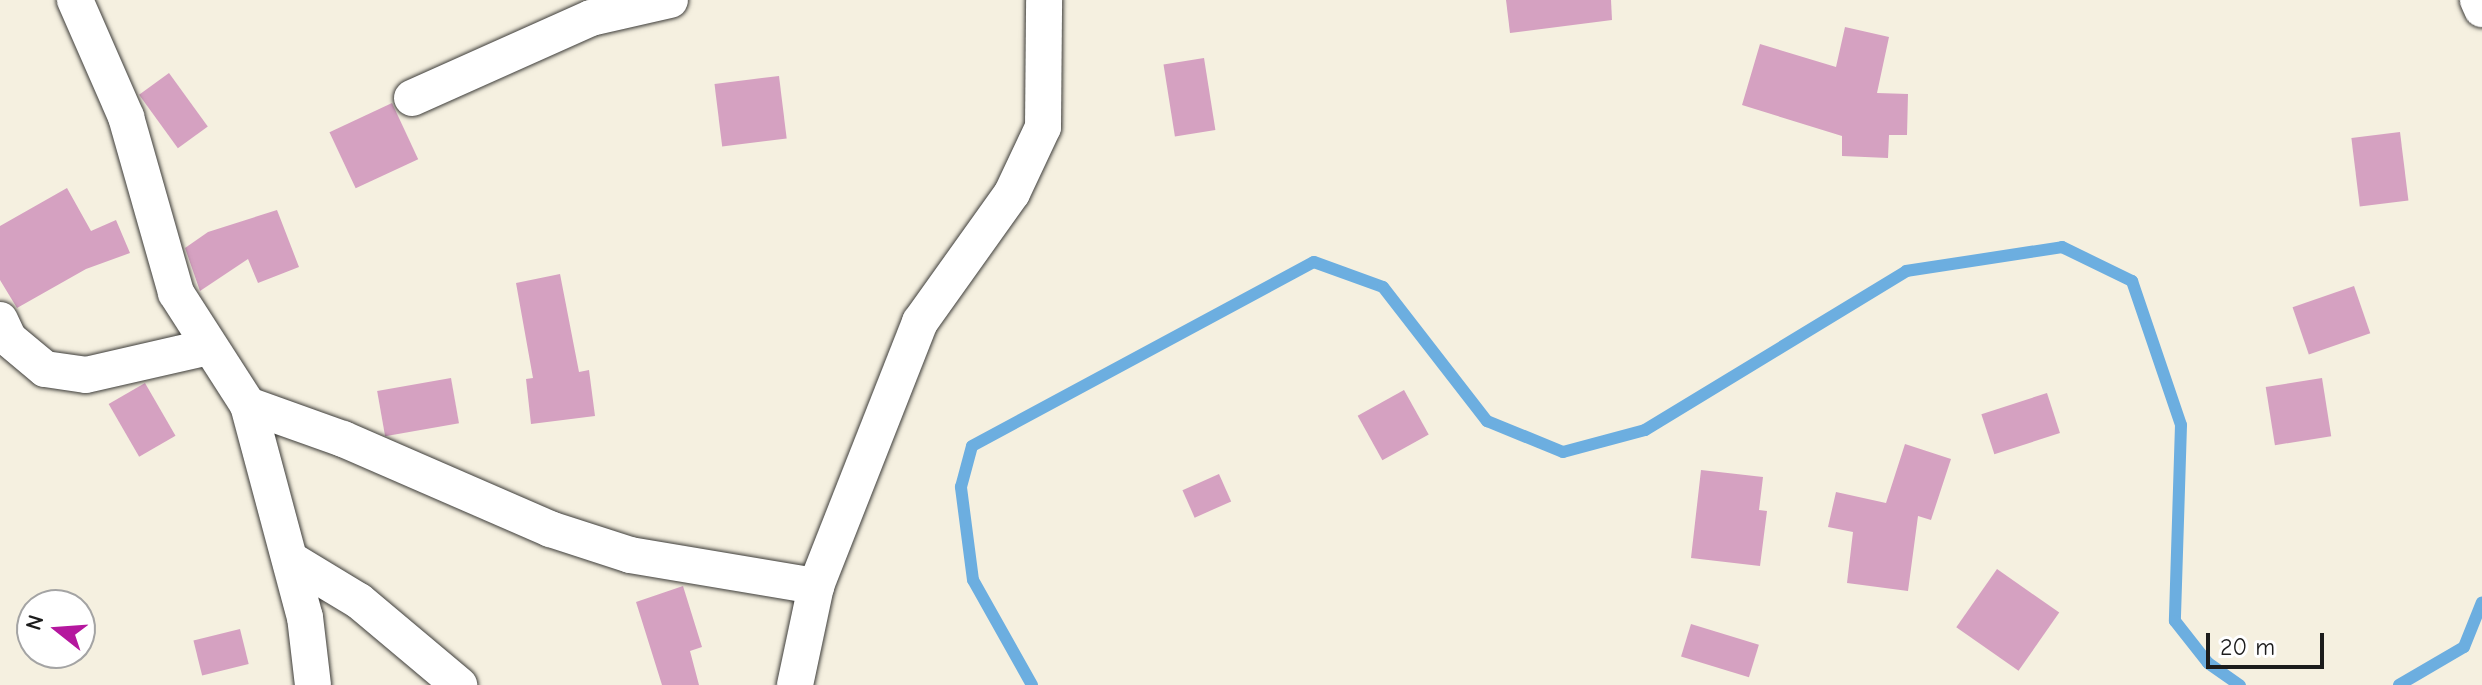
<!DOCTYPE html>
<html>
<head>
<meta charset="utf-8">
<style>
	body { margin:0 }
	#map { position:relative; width:2482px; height:685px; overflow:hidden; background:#f5f0e0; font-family:"Comic Neue",sans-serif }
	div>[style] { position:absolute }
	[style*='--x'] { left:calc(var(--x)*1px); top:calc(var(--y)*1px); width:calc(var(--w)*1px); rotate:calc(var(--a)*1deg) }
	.stream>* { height:12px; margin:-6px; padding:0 6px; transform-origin:6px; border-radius:6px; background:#6caee0 }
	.building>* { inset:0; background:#d5a1c1; transform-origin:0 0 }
	.roads { filter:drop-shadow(0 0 2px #3d3c39) drop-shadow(0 0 2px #3d3c39) }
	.minor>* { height:36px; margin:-18px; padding:0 18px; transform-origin:18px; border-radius:18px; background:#fff }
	span { translate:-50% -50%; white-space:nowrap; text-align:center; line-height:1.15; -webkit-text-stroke:7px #fff; paint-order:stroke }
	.north { position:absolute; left:16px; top:589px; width:80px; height:80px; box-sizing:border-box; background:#fff; border:2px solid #a4a4a4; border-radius:50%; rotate:287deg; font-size:22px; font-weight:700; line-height:32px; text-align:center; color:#1c1c1c }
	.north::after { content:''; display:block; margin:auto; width:28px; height:36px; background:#b5179e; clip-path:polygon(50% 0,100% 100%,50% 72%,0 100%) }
	.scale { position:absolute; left:2206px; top:633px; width:118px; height:36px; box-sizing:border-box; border:4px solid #1c1c1c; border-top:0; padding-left:10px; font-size:24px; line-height:28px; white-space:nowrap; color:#1c1c1c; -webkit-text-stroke:6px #fff; paint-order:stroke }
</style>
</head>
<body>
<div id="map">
	<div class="stream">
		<i style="--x:1032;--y:685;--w:120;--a:-119.3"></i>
		<i style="--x:973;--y:580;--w:94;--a:-97.4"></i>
		<i style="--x:961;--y:487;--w:42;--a:-75"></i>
		<i style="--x:972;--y:446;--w:388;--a:-28.3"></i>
		<i style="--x:1314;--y:262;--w:73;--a:19.9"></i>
		<i style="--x:1383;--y:287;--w:170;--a:52.2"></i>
		<i style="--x:1487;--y:421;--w:82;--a:22.2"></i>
		<i style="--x:1563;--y:452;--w:85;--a:-15"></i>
		<i style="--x:1645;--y:430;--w:306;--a:-31.3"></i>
		<i style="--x:1906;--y:271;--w:158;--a:-8.7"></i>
		<i style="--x:2062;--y:247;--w:78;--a:25.9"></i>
		<i style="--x:2132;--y:281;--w:152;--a:71.2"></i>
		<i style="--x:2181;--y:425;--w:196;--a:91.8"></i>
		<i style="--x:2175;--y:621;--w:53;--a:51.8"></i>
		<i style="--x:2208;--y:663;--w:39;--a:35"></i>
		<i style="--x:2399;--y:685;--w:75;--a:-30.3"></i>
		<i style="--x:2464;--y:647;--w:48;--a:-68.2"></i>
	</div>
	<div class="building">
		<i style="clip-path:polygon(1506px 0,1611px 0,1612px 20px,1510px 33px)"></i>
		<i style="clip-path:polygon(1845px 27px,1889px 37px,1877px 93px,1908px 94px,1907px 135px,1889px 135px,1888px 158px,1842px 156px,1842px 136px,1742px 105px,1760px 44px,1836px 67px)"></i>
		<i style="left:1204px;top:58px;width:73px;height:41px;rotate:81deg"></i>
		<i style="left:169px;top:73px;width:66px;height:37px;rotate:54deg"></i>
		<i style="left:779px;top:76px;width:63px;height:65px;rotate:83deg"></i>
		<i style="left:392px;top:103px;width:62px;height:69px;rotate:65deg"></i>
		<i style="left:2400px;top:132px;width:69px;height:49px;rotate:83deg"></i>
		<i style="clip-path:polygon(67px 188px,91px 231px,116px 220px,130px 253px,86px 269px,17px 308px,0 280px,0 226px)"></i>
		<i style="clip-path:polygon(277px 210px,299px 267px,258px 283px,248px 259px,200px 291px,185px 248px,208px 232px)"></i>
		<i style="clip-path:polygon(560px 274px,579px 372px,589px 370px,595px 416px,531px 424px,526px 379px,533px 378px,516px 283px)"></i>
		<i style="left:2354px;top:286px;width:50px;height:65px;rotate:71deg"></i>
		<i style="left:451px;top:378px;width:46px;height:75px;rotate:80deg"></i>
		<i style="left:2322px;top:378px;width:59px;height:57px;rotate:81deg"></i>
		<i style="left:145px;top:383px;width:61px;height:42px;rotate:60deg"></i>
		<i style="left:1404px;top:390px;width:51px;height:53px;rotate:61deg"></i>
		<i style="left:2047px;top:393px;width:42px;height:69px;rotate:72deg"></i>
		<i style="clip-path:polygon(1905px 444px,1951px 459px,1931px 520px,1918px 516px,1908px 591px,1847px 583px,1853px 532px,1828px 527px,1836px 492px,1886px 503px)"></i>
		<i style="clip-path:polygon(1701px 470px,1763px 477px,1759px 510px,1767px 511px,1760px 566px,1691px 558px)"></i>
		<i style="left:1219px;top:474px;width:30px;height:40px;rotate:66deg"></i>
		<i style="left:1997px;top:569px;width:76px;height:71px;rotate:35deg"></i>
		<i style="clip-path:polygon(683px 586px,702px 647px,690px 651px,699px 685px,662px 685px,636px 602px)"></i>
		<i style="left:1691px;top:624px;width:71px;height:34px;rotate:17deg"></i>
		<i style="left:240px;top:629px;width:36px;height:48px;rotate:76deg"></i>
	</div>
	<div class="roads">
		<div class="minor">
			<i style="--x:75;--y:0;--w:128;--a:66.4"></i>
			<i style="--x:126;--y:117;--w:183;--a:74.1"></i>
			<i style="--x:176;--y:293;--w:133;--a:57.3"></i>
			<i style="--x:248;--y:405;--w:220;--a:75"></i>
			<i style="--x:305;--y:617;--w:68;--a:83.3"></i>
			<i style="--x:2478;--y:0;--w:10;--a:66"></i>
			<i style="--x:412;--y:98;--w:196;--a:-24.1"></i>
			<i style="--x:591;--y:18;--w:81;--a:-12.8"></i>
			<i style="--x:0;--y:320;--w:21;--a:65"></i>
			<i style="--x:9;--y:339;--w:47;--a:39.8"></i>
			<i style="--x:45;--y:369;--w:41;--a:8.3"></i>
			<i style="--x:86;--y:375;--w:125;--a:-12.9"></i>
			<i style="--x:248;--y:405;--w:101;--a:19.7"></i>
			<i style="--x:343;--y:439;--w:226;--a:23.5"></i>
			<i style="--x:550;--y:529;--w:84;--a:18"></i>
			<i style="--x:630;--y:555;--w:189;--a:9.5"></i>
			<i style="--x:291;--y:560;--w:79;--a:31.1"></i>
			<i style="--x:359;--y:601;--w:131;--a:40"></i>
			<i style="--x:795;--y:685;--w:101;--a:-78"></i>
			<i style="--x:816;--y:586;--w:284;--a:-68.5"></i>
			<i style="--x:920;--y:322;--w:158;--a:-54.5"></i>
			<i style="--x:1012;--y:193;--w:73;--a:-64.8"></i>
			<i style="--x:1043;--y:127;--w:127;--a:-89.5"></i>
		</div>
	</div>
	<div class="north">N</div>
	<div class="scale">20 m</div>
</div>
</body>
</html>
